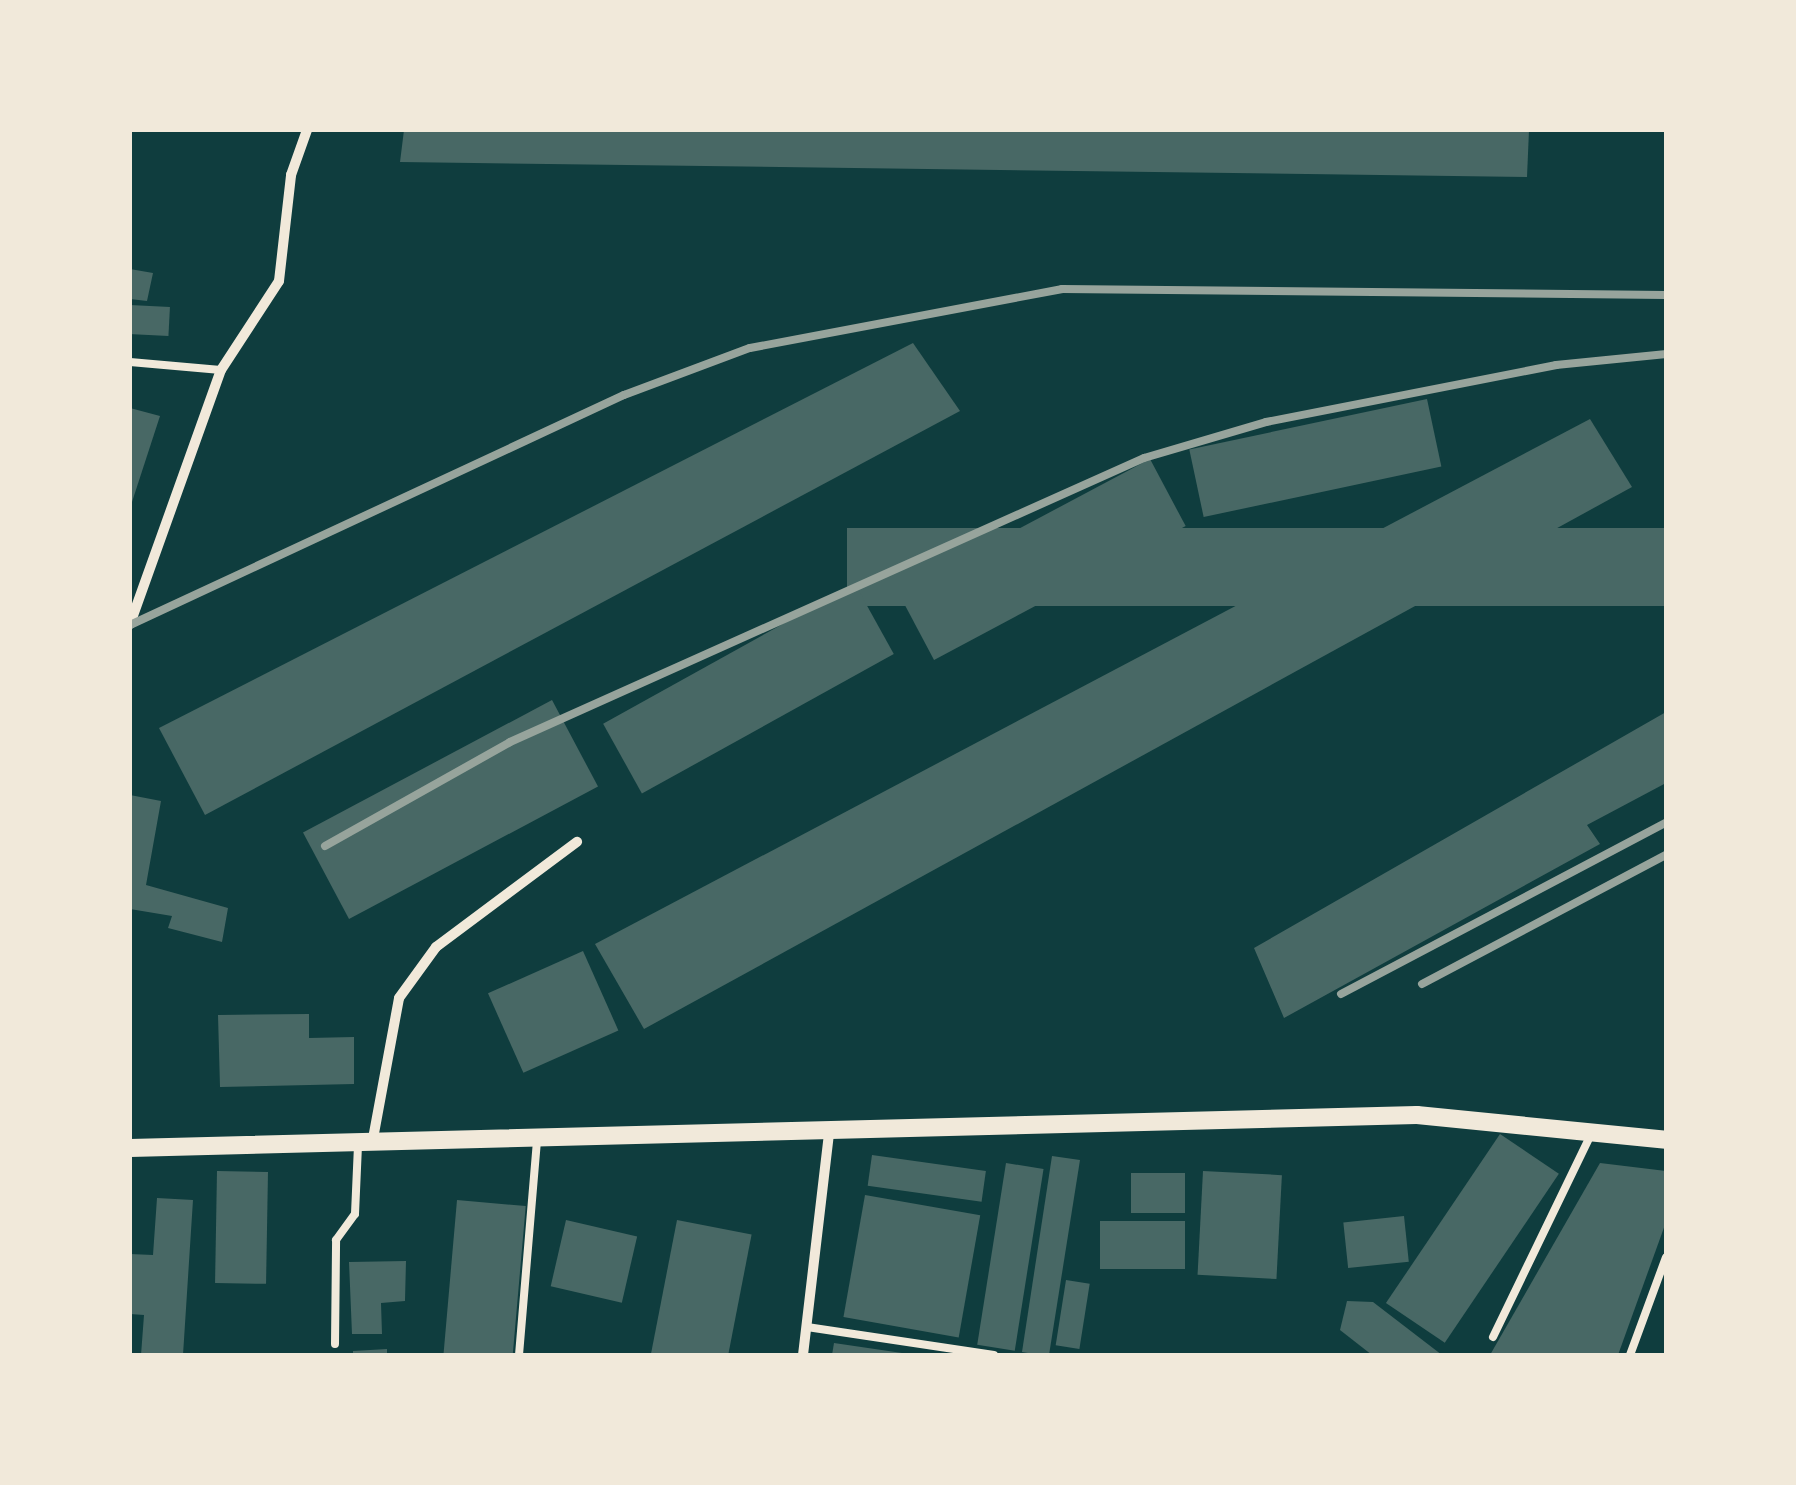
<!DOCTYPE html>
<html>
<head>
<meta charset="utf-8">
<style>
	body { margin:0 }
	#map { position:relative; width:1796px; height:1485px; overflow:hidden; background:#0f3d3e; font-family:Inter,sans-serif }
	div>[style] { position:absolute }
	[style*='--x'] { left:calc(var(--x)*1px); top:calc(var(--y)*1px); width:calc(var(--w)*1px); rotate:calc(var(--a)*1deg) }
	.building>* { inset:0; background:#486865; transform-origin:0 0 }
	.service>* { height:8px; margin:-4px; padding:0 4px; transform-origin:4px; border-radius:4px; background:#f1e9da }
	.minor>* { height:10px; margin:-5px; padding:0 5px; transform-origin:5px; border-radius:5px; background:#f1e9da }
	.tertiary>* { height:18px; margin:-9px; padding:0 9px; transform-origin:9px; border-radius:9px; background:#f1e9da }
	.rail>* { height:8px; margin:-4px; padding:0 4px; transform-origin:4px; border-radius:4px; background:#97a49c }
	span { translate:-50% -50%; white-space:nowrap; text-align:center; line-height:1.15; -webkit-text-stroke:10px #f1e9da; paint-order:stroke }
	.frame { position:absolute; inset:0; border:132px solid #f1e9da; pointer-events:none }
</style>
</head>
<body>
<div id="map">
	<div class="building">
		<i style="clip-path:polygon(404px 130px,1529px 130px,1527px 177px,400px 162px)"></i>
		<i style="clip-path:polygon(130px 269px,153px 273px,147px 301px,130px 299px)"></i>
		<i style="left:130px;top:305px;width:40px;height:29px;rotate:3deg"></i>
		<i style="clip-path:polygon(913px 343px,960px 411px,205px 815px,159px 728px)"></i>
		<i style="left:1427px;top:399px;width:69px;height:243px;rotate:78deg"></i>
		<i style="clip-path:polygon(130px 408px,160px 416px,131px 505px,130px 505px)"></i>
		<i style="clip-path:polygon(1590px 419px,1632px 487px,644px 1029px,595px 944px)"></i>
		<i style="left:1150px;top:459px;width:76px;height:285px;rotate:62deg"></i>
		<i style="left:1666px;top:528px;width:78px;height:819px;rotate:90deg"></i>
		<i style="left:855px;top:584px;width:80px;height:288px;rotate:61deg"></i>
		<i style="left:552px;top:700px;width:98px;height:282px;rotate:62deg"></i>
		<i style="clip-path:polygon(1666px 712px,1666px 783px,1587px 825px,1600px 844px,1284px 1018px,1254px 948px)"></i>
		<i style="clip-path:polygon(130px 795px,161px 801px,146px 885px,228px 908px,222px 942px,168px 928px,172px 916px,130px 909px)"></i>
		<i style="left:583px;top:951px;width:87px;height:104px;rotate:66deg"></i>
		<i style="clip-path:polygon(309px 1014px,309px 1038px,354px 1037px,354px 1084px,220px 1087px,218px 1015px)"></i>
		<i style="left:1500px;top:1134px;width:71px;height:204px;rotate:34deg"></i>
		<i style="left:872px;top:1155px;width:115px;height:31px;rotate:8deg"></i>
		<i style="clip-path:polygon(1052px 1156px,1080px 1160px,1049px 1355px,1040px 1355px,1022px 1352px)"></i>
		<i style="left:1006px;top:1163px;width:38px;height:184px;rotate:9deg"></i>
		<i style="clip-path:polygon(1600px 1163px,1666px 1171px,1666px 1222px,1618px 1355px,1490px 1355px)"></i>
		<i style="left:217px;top:1171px;width:51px;height:112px;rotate:1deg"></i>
		<i style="left:1203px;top:1171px;width:79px;height:104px;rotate:3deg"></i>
		<i style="left:1131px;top:1173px;width:54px;height:40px"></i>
		<i style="left:865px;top:1195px;width:117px;height:124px;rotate:10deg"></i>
		<i style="clip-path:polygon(157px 1198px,193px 1200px,183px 1355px,141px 1355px,144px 1315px,130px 1314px,130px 1254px,153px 1255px)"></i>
		<i style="left:457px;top:1200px;width:69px;height:156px;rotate:5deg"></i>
		<i style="left:1404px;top:1216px;width:46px;height:61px;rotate:84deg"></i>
		<i style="left:566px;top:1220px;width:73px;height:68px;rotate:13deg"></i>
		<i style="left:677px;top:1220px;width:76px;height:137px;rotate:11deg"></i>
		<i style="left:1100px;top:1221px;width:85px;height:48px"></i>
		<i style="clip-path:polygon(406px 1261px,405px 1301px,381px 1303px,382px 1334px,352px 1334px,349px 1262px)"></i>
		<i style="left:1066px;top:1280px;width:24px;height:66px;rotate:9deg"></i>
		<i style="clip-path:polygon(1347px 1301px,1373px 1302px,1442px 1355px,1372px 1355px,1340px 1330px)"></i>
		<i style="clip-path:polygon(834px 1343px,902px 1353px,902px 1355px,832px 1355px)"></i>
		<i style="clip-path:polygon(387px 1349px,387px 1355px,353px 1355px,353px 1351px)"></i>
	</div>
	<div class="service">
		<i style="--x:130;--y:362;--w:91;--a:5"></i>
		<i style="--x:807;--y:1327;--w:189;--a:8.5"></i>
		<i style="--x:1493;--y:1337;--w:225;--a:-64.2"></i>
		<i style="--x:335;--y:1344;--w:104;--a:-89.4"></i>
		<i style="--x:336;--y:1240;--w:32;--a:-54"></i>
		<i style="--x:355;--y:1214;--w:70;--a:-87.5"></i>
		<i style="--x:519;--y:1355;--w:216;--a:-85.2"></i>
		<i style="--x:1630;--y:1355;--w:104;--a:-69.8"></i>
	</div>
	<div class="minor">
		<i style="--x:130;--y:624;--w:270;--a:-70.3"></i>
		<i style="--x:221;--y:370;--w:106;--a:-56.9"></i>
		<i style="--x:279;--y:281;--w:107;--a:-83.5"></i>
		<i style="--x:291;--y:175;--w:48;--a:-70.4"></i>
		<i style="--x:372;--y:1144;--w:148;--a:-79.5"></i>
		<i style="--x:399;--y:998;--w:63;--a:-54"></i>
		<i style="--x:436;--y:947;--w:176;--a:-36.7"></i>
		<i style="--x:803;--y:1355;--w:225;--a:-83.3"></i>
	</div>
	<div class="tertiary">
		<i style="--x:130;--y:1148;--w:1287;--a:-1.47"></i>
		<i style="--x:1417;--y:1115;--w:250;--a:5.7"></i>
	</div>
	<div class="rail">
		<i style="--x:130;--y:625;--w:545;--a:-24.97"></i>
		<i style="--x:624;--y:395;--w:134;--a:-20.5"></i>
		<i style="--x:750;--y:348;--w:318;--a:-10.7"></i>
		<i style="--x:1062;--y:289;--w:604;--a:0.57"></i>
		<i style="--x:325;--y:846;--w:212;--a:-29.3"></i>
		<i style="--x:510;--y:742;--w:695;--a:-24.13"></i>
		<i style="--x:1144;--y:458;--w:127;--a:-16.4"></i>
		<i style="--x:1266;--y:422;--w:296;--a:-11.1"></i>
		<i style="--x:1556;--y:365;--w:111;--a:-5.7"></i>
		<i style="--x:1422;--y:984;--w:276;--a:-27.9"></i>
		<i style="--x:1341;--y:994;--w:367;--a:-27.8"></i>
	</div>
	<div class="frame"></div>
</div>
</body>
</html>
